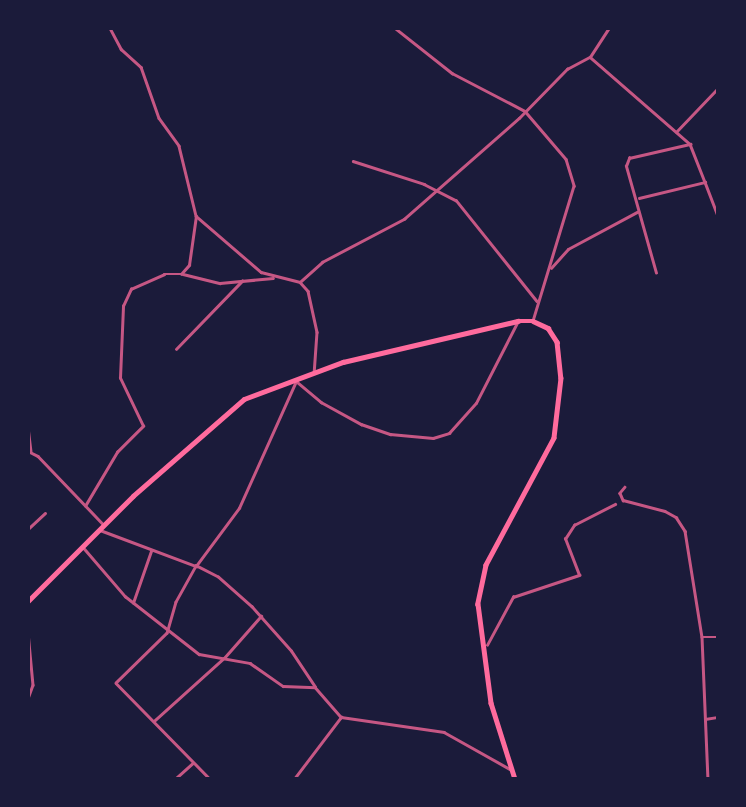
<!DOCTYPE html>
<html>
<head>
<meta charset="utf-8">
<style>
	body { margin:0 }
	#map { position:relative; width:746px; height:807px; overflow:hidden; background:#1b1b3a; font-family:"Noto Sans",sans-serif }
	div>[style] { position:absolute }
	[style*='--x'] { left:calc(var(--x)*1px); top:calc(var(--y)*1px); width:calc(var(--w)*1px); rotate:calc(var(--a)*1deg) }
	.minor>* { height:2.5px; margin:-1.25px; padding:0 1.25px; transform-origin:1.25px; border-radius:1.25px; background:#c65784 }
	.primary>* { height:4.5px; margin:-2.25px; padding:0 2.25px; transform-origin:2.25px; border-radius:2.25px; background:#ff6b9d }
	span { translate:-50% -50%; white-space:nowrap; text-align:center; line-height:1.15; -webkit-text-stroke:5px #1b1b3a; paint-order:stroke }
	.frame { position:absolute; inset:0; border:30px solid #1b1b3a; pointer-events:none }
</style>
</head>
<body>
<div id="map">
	<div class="minor">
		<i style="--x:110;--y:28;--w:24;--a:62"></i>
		<i style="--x:121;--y:49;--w:27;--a:42"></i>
		<i style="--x:141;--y:67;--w:54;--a:70.6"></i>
		<i style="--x:159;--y:118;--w:34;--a:54"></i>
		<i style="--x:179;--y:146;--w:72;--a:76.3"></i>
		<i style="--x:196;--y:216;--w:86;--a:40.7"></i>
		<i style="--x:261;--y:272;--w:40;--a:14.4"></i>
		<i style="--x:300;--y:282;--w:12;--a:48"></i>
		<i style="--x:308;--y:291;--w:42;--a:77.6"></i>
		<i style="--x:317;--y:332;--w:39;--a:94"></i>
		<i style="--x:395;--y:28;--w:73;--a:38.3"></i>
		<i style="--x:452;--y:73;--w:82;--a:27.5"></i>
		<i style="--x:525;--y:111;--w:63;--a:49.5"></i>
		<i style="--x:566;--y:159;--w:28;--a:73"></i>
		<i style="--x:574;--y:186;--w:141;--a:106.9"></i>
		<i style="--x:590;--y:57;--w:133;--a:41"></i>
		<i style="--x:690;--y:144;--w:41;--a:68.5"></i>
		<i style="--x:676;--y:132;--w:61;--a:-46.3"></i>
		<i style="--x:353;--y:161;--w:75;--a:17.9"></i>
		<i style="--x:424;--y:184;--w:36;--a:27"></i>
		<i style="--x:456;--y:200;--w:129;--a:51.3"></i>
		<i style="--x:639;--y:198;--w:68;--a:-13.6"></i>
		<i style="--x:705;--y:182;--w:36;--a:69"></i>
		<i style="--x:551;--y:268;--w:25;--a:-48"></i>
		<i style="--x:568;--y:249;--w:78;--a:-28.2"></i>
		<i style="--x:656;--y:273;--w:111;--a:-105.7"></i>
		<i style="--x:626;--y:166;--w:9;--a:-69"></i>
		<i style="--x:629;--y:158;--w:63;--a:-12.9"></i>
		<i style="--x:183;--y:274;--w:38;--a:14"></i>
		<i style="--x:220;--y:283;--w:53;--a:-5.4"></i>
		<i style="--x:300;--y:282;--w:30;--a:-42"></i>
		<i style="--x:322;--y:262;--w:93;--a:-27.7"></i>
		<i style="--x:404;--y:219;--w:153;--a:-41.3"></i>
		<i style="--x:519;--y:118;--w:69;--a:-45.6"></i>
		<i style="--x:567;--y:69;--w:26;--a:-28"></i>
		<i style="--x:590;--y:57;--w:35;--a:-57"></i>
		<i style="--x:176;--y:349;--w:95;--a:-45.9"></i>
		<i style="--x:28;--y:427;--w:24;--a:83"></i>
		<i style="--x:28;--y:451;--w:11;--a:27"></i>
		<i style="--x:38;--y:456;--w:95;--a:46.3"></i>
		<i style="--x:625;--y:487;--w:8;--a:130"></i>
		<i style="--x:620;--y:493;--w:8;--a:67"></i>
		<i style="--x:623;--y:500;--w:43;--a:14.7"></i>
		<i style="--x:665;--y:511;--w:13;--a:29"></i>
		<i style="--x:676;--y:517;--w:17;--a:57"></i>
		<i style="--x:685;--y:531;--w:107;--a:80.9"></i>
		<i style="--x:702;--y:637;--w:142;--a:87.6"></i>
		<i style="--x:85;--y:506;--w:63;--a:-59.3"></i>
		<i style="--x:117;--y:452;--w:37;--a:-45"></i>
		<i style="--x:143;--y:426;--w:53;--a:-115.6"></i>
		<i style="--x:120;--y:378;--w:72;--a:-87.6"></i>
		<i style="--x:123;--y:306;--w:19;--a:-65"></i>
		<i style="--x:131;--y:289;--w:36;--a:-24"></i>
		<i style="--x:164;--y:274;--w:17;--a:0"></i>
		<i style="--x:181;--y:274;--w:12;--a:-48"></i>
		<i style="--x:189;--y:265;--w:49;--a:-81.9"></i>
		<i style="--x:28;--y:529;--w:23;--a:-43"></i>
		<i style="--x:100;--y:530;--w:103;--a:20.6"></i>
		<i style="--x:196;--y:566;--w:41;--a:119.1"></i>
		<i style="--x:176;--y:602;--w:32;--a:106"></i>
		<i style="--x:167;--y:633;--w:71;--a:135.6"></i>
		<i style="--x:116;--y:683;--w:134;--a:45.6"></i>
		<i style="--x:83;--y:547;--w:65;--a:49.4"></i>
		<i style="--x:125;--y:596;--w:94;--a:38.1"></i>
		<i style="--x:199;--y:654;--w:52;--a:10"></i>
		<i style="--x:250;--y:663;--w:40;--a:34.9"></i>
		<i style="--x:283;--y:686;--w:32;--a:2"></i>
		<i style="--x:315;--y:687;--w:40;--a:49"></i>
		<i style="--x:341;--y:717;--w:104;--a:8.3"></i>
		<i style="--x:444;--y:732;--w:76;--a:29.3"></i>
		<i style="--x:133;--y:603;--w:55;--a:-70.9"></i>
		<i style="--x:28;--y:632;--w:53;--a:84.6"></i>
		<i style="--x:33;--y:685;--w:15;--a:110"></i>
		<i style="--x:702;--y:637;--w:16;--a:0"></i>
		<i style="--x:487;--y:645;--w:55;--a:-61.6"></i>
		<i style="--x:513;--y:597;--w:70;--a:-18.4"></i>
		<i style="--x:579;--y:575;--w:39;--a:-111"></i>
		<i style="--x:565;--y:539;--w:17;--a:-57"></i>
		<i style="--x:574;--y:525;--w:46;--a:-27.1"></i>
		<i style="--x:315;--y:687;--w:43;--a:-123.7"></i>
		<i style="--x:291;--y:651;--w:59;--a:-131.6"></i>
		<i style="--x:252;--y:607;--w:45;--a:-138.6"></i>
		<i style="--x:218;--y:577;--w:25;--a:-153"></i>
		<i style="--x:196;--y:566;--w:72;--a:-53.4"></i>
		<i style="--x:239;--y:508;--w:139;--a:-65.8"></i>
		<i style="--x:296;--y:381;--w:33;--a:40"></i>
		<i style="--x:321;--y:402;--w:46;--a:28.8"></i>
		<i style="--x:361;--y:424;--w:31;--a:19"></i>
		<i style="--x:390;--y:434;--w:43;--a:5.3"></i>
		<i style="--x:433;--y:438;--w:17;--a:-17"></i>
		<i style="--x:449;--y:433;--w:40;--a:-48"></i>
		<i style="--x:476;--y:403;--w:92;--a:-62.9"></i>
		<i style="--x:705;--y:719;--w:13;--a:-9"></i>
		<i style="--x:154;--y:721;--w:94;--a:-42"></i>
		<i style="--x:224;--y:658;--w:56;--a:-48.6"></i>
		<i style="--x:175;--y:779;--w:24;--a:-42"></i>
		<i style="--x:294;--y:779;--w:78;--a:-52.8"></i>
	</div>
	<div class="primary">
		<i style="--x:28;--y:601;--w:148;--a:-45"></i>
		<i style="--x:133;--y:496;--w:147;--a:-41.1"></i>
		<i style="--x:244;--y:399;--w:106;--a:-20.5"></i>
		<i style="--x:343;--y:362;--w:180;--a:-13.2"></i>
		<i style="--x:518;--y:321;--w:15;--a:0"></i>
		<i style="--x:533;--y:321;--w:17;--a:25"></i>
		<i style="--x:548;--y:328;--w:17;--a:57"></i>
		<i style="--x:557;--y:342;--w:36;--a:84"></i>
		<i style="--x:561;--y:378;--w:60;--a:96.7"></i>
		<i style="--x:554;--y:438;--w:144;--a:118.2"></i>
		<i style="--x:486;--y:565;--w:40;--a:102"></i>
		<i style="--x:478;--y:604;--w:100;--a:82.5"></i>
		<i style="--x:491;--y:703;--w:80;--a:72.5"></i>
	</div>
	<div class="frame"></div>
</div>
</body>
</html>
